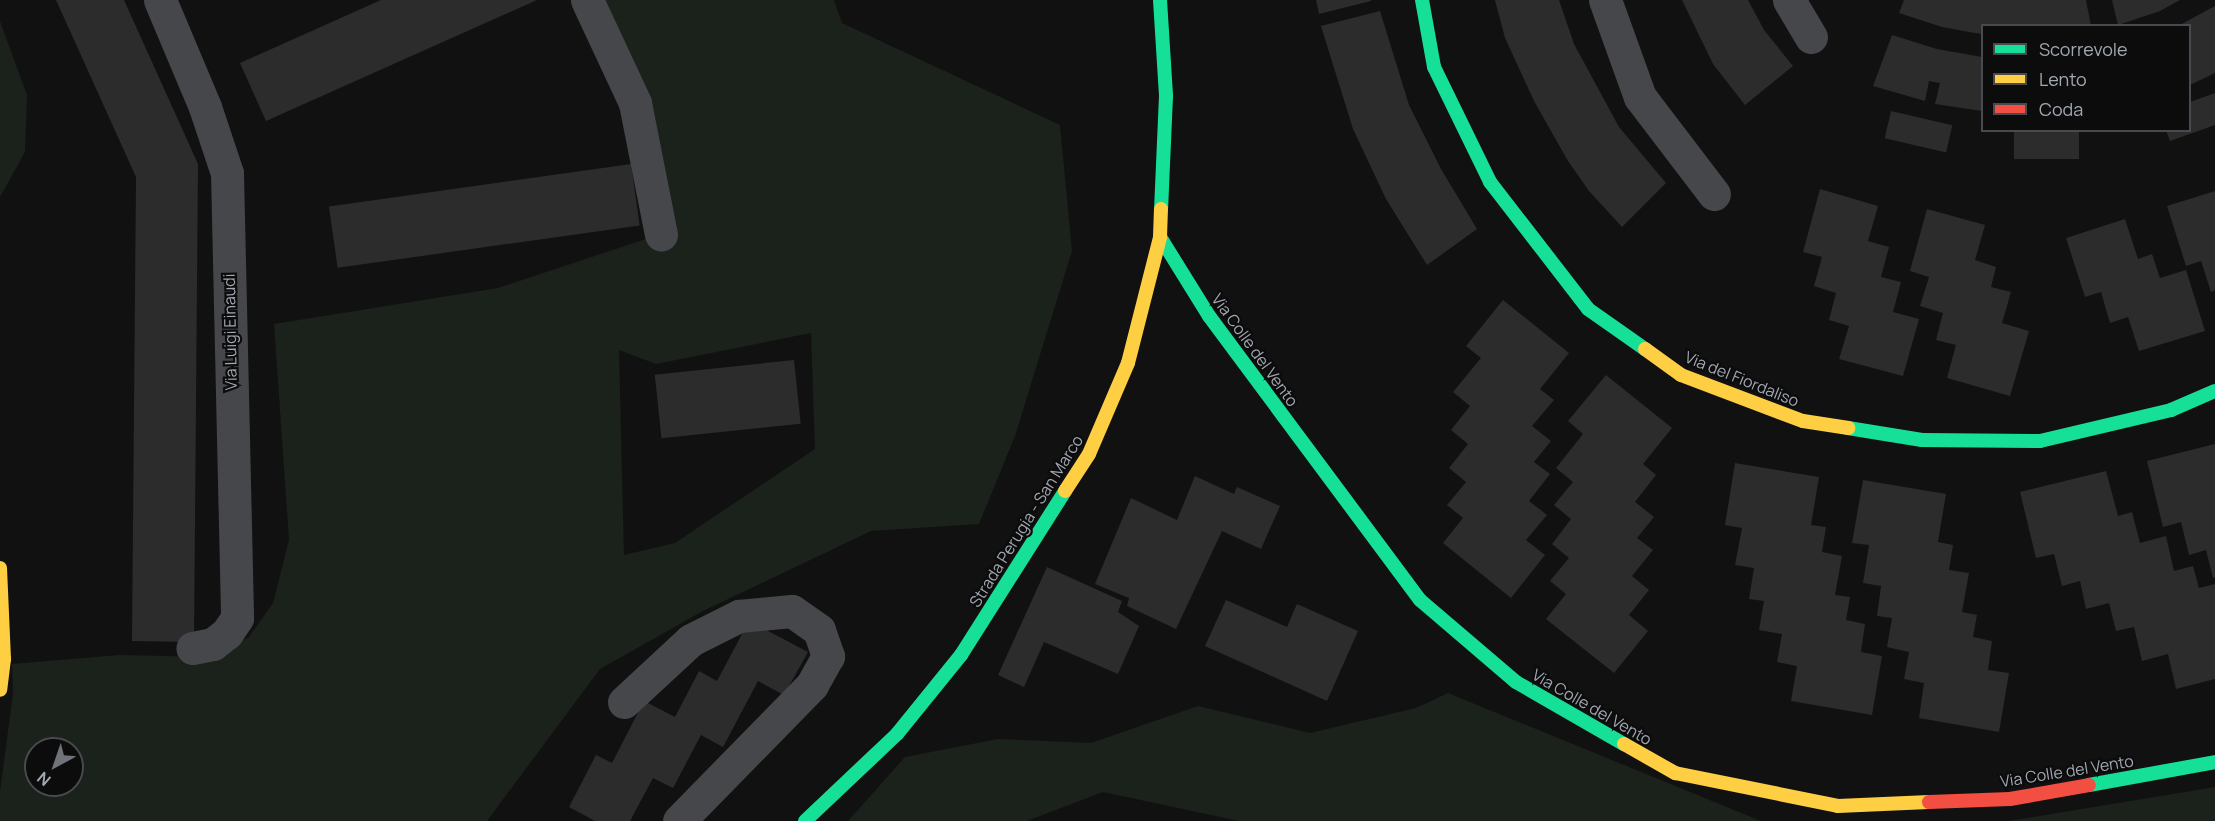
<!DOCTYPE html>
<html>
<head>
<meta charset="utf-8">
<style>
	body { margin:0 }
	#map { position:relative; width:2215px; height:821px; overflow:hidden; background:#111; font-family:Manrope,sans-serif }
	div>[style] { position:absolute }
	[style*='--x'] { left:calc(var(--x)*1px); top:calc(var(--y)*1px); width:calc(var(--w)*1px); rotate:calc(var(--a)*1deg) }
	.green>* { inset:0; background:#1b211b }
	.building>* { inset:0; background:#2c2c2c; transform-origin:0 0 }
	.street>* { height:33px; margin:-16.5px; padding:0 16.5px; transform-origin:16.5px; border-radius:16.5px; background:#46474a }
	.fast>* { height:14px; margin:-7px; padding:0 7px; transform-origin:7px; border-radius:7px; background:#16e098 }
	.slow>* { height:14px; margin:-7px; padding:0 7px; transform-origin:7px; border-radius:7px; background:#ffcf43 }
	.jam>* { height:14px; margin:-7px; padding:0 7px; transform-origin:7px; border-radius:7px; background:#f24e42 }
	span { translate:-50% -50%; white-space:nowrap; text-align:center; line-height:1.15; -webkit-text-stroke:4.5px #0c0c0d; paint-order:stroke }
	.street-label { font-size:16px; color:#a2a8b2 }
	.legend { position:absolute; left:1981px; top:24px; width:210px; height:108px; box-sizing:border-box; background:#0c0c0d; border:2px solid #484a4f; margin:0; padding:8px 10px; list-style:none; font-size:18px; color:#a2a8b2 }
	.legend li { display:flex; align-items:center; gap:12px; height:30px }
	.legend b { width:30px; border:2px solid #484a4f }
	.north { position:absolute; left:24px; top:737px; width:60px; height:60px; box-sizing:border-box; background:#0c0c0d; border:2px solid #484a4f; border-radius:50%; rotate:220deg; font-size:16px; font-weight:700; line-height:24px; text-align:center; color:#a2a8b2 }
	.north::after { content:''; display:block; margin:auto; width:21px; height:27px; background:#6f737a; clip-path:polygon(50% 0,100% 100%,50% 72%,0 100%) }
</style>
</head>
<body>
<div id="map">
	<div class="green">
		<i style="clip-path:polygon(evenodd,599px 0,834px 0,842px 23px,1060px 125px,1072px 251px,1015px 436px,979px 524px,871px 531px,703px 611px,600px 669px,487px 821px,0 821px,0 791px,13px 694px,12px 664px,119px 655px,212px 657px,249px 637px,273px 603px,289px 540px,274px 324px,498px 288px,661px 234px,661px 241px,677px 226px,646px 102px,599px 0,811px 333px,815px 449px,675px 543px,624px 555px,619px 350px,656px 364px,811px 333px,599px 0,36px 749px,72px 749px,72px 785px,36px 785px,36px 749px)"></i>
		<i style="clip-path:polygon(0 21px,27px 95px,25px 152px,0 197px)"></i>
		<i style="clip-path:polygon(1448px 693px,1761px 821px,1239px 821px,1103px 792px,1027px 821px,848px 821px,905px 757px,998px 739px,1091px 743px,1198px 706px,1310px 733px,1416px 708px)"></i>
		<i style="clip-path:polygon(2215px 787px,2215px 821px,2009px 821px)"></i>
	</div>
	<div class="building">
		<i style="clip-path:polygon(56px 0,124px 0,198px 164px,194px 642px,132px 641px,136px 177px)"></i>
		<i style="clip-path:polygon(381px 0,537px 0,266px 121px,240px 63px)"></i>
		<i style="clip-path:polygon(1316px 0,1371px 0,1371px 1px,1319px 14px)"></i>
		<i style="clip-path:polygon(1495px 0,1559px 0,1574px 44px,1619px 127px,1666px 183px,1622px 227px,1589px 191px,1568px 161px,1534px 101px,1505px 38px)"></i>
		<i style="clip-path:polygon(1682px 0,1748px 0,1764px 30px,1793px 66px,1745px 105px,1713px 64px)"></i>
		<i style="clip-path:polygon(1904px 0,2086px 0,2091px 26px,1982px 26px,1982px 34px,1975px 33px,1942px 27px,1899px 13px)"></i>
		<i style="clip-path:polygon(2112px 0,2180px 0,2160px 11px,2118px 25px)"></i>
		<i style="clip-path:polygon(2215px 6px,2215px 73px,2190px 85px,2190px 26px,2178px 26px)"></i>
		<i style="clip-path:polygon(1380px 11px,1409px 105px,1441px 169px,1477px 229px,1427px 265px,1386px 199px,1353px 129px,1321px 26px)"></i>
		<i style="clip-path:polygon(1892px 35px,1937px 49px,1982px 57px,1982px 111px,1935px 104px,1940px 83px,1929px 81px,1925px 101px,1873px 86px)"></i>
		<i style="clip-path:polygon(2215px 93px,2215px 125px,2170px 141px,2166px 130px,2190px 130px,2190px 102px)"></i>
		<i style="left:1891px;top:111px;width:63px;height:28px;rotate:13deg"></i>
		<i style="left:2014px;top:130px;width:65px;height:29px"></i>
		<i style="left:631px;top:164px;width:62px;height:305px;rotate:82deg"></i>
		<i style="clip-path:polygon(1820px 189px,1878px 206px,1868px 241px,1889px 247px,1881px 277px,1901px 282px,1893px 312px,1919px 319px,1903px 376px,1839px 359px,1849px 326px,1829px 320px,1836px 293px,1814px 286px,1822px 257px,1803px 252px)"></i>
		<i style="clip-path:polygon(2215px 191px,2215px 290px,2211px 292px,2201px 261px,2186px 266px,2167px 206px)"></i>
		<i style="clip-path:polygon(1927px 209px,1985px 225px,1975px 260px,1996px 267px,1991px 287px,2011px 292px,2002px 323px,2029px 331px,2010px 396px,1947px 378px,1956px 345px,1936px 340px,1943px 313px,1920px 306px,1929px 277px,1910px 271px)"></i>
		<i style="clip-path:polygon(2125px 219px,2138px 259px,2152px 254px,2160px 278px,2186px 270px,2205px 331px,2139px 351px,2128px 317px,2110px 323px,2101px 292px,2085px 297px,2066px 238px)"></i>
		<i style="clip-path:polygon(1503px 300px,1569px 353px,1540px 389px,1554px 400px,1532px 426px,1551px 441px,1534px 462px,1550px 474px,1529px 501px,1547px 515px,1526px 540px,1545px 555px,1511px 598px,1443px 543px,1463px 518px,1447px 505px,1466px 482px,1449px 468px,1468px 444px,1451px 430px,1470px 406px,1453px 392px,1481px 358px,1466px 346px)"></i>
		<i style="left:794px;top:360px;width:64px;height:140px;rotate:84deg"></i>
		<i style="clip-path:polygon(1606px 375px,1672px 428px,1643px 464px,1656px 475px,1635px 502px,1654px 517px,1637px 538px,1653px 550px,1632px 576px,1649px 590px,1629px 615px,1648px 631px,1614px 673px,1546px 619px,1566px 594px,1550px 581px,1569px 558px,1552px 544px,1571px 519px,1554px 505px,1573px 482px,1556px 468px,1583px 434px,1568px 421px)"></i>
		<i style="clip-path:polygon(2215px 444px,2215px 577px,2213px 578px,2206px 550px,2189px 555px,2181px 522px,2163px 527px,2147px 461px)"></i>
		<i style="clip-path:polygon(1735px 463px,1819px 477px,1811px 525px,1826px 527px,1822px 552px,1842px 556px,1835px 595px,1850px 597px,1846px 620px,1865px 624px,1861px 652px,1882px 656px,1872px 715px,1791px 701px,1797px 666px,1777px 662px,1782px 634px,1759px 630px,1764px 601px,1749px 599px,1754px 568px,1735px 565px,1742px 528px,1725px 525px)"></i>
		<i style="clip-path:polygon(2106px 471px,2118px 516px,2132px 512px,2140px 543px,2166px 536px,2174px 571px,2193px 566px,2199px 588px,2215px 584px,2215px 679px,2176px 689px,2168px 654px,2142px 661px,2134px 627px,2116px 631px,2109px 603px,2086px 609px,2080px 581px,2062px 586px,2054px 554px,2036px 558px,2020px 492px)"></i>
		<i style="clip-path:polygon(1195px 476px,1234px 494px,1237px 487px,1280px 506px,1261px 549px,1222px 531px,1176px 629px,1127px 606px,1129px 598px,1095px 584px,1131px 498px,1177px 520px)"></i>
		<i style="clip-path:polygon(1863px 480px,1946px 494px,1938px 542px,1953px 545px,1949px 570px,1969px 573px,1962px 612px,1977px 615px,1973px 637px,1992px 641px,1988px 670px,2009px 673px,1999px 732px,1919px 718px,1924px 683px,1904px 679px,1909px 652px,1887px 647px,1892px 618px,1877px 616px,1881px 586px,1863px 583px,1869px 545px,1852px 543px)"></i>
		<i style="clip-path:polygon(1047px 567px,1122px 601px,1118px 612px,1139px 626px,1118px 674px,1044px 642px,1024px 687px,998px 675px)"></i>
		<i style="clip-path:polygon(1226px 600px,1287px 627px,1297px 604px,1358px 631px,1327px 701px,1205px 646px)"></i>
		<i style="clip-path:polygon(749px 621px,808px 652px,784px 695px,758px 681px,723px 747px,701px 735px,673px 788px,653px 778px,630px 821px,595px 821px,569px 807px,596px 755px,612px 763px,644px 701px,675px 717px,699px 671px,717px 681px)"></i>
	</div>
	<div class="street">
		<i style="--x:160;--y:0;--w:116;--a:67.2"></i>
		<i style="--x:205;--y:107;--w:70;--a:71.6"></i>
		<i style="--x:227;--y:173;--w:445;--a:88.7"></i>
		<i style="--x:237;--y:618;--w:18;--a:124"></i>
		<i style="--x:227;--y:633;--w:18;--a:142"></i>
		<i style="--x:213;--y:644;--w:21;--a:169"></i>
		<i style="--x:587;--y:0;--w:114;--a:65"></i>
		<i style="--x:635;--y:103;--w:134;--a:78.8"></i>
		<i style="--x:1605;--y:0;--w:103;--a:70.2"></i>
		<i style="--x:1640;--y:97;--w:122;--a:52.7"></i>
		<i style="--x:1789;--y:0;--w:43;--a:59.3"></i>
		<i style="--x:624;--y:702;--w:91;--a:-42.8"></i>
		<i style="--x:691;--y:640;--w:54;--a:-26.6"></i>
		<i style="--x:739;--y:616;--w:53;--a:-5.4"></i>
		<i style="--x:792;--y:611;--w:33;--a:35"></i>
		<i style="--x:819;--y:630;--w:28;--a:71"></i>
		<i style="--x:828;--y:656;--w:33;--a:119"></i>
		<i style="--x:812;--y:685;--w:190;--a:134.4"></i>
	</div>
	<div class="fast">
		<i style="--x:1160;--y:0;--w:96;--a:86.4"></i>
		<i style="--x:1166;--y:96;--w:113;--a:92.5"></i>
		<i style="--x:1422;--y:0;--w:68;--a:79.8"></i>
		<i style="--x:1434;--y:67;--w:128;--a:64"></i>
		<i style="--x:1490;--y:182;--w:160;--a:52.3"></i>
		<i style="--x:1588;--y:309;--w:70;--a:35.1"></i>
		<i style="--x:1160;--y:237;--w:93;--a:58.2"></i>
		<i style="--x:1209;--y:316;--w:354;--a:53.4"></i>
		<i style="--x:1420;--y:600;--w:126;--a:40.5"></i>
		<i style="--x:1516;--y:682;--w:125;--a:29.9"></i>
		<i style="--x:1848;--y:428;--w:75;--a:9.2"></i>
		<i style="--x:1922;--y:440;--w:118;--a:0.5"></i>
		<i style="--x:2040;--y:441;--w:135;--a:-13.3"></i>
		<i style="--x:2171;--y:410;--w:48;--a:-23.4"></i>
		<i style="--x:2089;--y:785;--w:128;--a:-10.3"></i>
		<i style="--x:805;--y:821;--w:127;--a:-43.4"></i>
		<i style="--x:897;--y:734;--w:102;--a:-51"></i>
		<i style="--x:961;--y:655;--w:194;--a:-57.6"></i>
	</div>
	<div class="slow">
		<i style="--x:1645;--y:349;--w:44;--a:35.8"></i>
		<i style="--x:1681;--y:375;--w:130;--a:20.7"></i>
		<i style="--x:1803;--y:421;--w:46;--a:8.8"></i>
		<i style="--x:1065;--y:491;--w:44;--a:-57"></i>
		<i style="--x:1089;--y:454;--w:99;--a:-66.8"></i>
		<i style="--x:1128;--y:363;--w:130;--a:-75.7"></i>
		<i style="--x:1160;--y:237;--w:28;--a:-88"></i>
		<i style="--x:0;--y:568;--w:91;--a:87.5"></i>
		<i style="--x:4;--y:659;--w:31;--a:97"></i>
		<i style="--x:1624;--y:744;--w:59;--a:29.6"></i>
		<i style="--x:1675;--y:773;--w:166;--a:11.4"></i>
		<i style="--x:1838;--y:806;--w:91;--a:-2.5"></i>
	</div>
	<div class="jam">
		<i style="--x:1929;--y:802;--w:81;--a:-2.1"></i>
		<i style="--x:2010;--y:799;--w:80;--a:-10"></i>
	</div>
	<div class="street-label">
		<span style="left:230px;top:332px;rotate:-91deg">Via Luigi Einaudi</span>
		<span style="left:1255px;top:350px;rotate:54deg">Via Colle del Vento</span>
		<span style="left:1742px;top:379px;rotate:22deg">Via del Fiordaliso</span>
		<span style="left:1026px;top:521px;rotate:-58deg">Strada Perugia - San Marco</span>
		<span style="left:1592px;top:707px;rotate:30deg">Via Colle del Vento</span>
		<span style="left:2067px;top:771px;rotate:-9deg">Via Colle del Vento</span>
	</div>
	<ul class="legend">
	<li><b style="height:8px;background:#16e098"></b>Scorrevole</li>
	<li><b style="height:8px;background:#ffcf43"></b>Lento</li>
	<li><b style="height:8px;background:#f24e42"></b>Coda</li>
	</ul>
	<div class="north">N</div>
</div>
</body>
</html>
